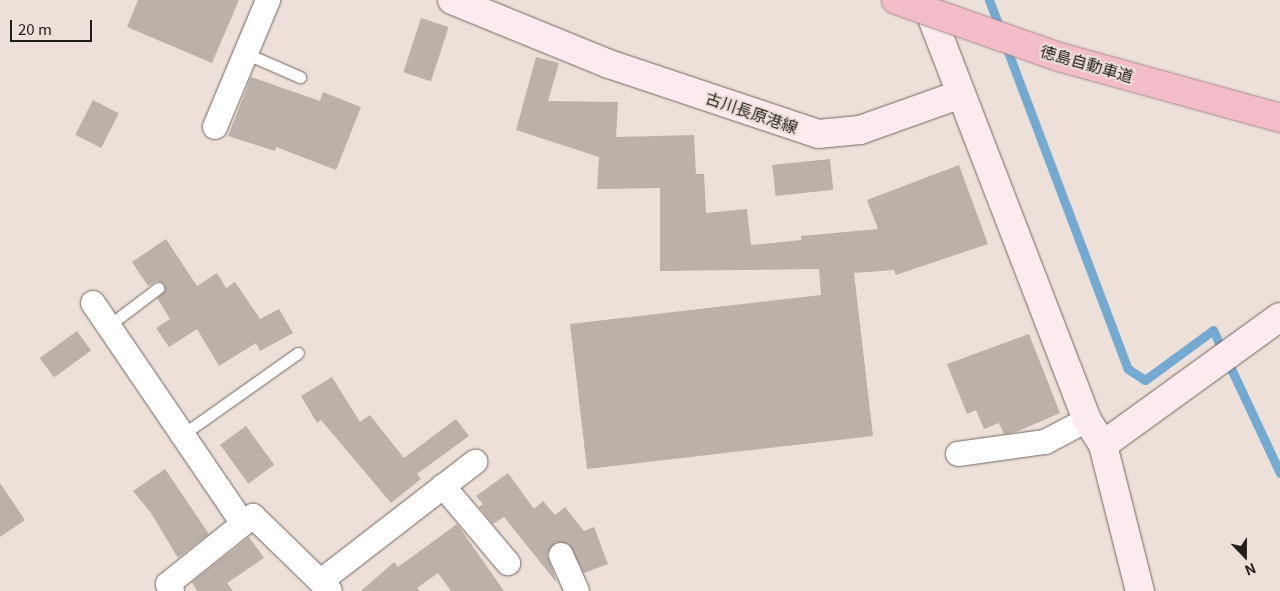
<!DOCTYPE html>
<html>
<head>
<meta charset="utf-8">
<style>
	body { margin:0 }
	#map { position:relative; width:1280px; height:591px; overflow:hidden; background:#ece0d8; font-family:Georgia,"Noto Sans JP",serif }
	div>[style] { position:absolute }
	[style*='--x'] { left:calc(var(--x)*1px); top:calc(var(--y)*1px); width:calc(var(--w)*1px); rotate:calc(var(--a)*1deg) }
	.stream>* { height:9px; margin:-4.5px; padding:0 4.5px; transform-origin:4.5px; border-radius:4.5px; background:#74a9d1 }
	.building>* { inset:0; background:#bcb1a9; transform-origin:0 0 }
	.roads { filter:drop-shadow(0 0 1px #716660) drop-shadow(0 0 1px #716660) }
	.lane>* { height:11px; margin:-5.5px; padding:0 5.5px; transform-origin:5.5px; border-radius:5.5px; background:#fff }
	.street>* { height:24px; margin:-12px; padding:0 12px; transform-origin:12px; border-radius:12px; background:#fff }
	.secondary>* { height:28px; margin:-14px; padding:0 14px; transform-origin:14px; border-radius:14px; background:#fbebee }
	.bridges { filter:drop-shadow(0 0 1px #a9858b) drop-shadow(0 0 1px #a9858b) }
	.highway-bridge>* { height:28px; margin:-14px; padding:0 14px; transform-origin:14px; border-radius:14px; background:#f2bdc8 }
	span { translate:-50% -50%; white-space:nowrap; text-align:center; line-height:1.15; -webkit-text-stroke:4px #ece0d8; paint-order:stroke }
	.street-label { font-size:16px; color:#211d1a }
	.north { position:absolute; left:1220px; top:531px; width:50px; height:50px; -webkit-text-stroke:4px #ece0d8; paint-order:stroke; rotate:158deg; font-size:14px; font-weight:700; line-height:20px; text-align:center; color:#211d1a }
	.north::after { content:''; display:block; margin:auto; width:18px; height:22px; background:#211d1a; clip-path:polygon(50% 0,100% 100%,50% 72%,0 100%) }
	.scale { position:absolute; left:10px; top:20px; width:82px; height:22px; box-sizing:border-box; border:2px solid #211d1a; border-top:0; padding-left:6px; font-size:15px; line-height:18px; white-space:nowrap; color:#211d1a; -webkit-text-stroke:4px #ece0d8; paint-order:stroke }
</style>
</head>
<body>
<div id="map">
	<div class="stream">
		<i style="--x:989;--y:0;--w:34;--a:69"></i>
		<i style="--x:1005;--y:44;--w:347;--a:69.3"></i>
		<i style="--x:1128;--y:369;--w:20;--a:33"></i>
		<i style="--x:1145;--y:380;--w:84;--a:-36.3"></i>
		<i style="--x:1213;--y:330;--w:158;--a:64.9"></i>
	</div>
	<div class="building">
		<i style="clip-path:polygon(138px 0,239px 0,212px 63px,127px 27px)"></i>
		<i style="left:421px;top:18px;width:29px;height:57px;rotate:18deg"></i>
		<i style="clip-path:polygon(536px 57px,559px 63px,548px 101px,618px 102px,616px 137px,694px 135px,696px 174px,704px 174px,706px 213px,747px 209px,751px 245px,801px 240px,801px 236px,878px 229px,867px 200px,959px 165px,988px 244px,896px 275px,894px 270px,854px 273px,873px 436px,587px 469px,570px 324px,821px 295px,819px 269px,660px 271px,660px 188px,597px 189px,599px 157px,516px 130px)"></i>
		<i style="clip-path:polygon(251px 77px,320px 101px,323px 92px,361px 107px,336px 170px,276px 147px,275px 151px,228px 136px)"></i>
		<i style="left:93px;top:100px;width:29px;height:39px;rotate:27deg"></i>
		<i style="left:830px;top:159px;width:31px;height:58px;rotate:84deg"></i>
		<i style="clip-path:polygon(166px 239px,197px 286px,217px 273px,226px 288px,235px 282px,260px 319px,279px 309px,293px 333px,260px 351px,256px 343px,219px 366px,197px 329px,169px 347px,156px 328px,170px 319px,157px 298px,165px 291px,164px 284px,157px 281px,148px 286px,132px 262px)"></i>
		<i style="left:77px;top:331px;width:24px;height:46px;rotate:54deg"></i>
		<i style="clip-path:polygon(1029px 334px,1060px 413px,1016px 432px,1004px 434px,999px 423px,984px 429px,976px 410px,967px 414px,947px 364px)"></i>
		<i style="clip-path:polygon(332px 377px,360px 422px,370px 415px,404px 458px,456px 419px,469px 436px,417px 474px,421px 479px,391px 503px,321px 420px,317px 423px,301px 396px)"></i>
		<i style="left:246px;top:426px;width:48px;height:32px;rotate:54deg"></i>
		<i style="clip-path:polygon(165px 469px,209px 534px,178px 558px,151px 513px,133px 491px)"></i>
		<i style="clip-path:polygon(508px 473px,534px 509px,543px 501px,555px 515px,565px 507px,584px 531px,594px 527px,608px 564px,584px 573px,569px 544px,556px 542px,547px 554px,557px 583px,504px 517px,493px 524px,479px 507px,483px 504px,476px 496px)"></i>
		<i style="clip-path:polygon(0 483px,25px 520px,0 537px)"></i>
		<i style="clip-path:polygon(457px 524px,504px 591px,451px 591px,438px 573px,417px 588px,420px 591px,361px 591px,394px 562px,398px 567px)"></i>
		<i style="clip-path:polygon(249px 537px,264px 558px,227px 583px,233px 591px,197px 591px,192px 582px)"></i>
	</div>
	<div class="roads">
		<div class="lane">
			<i style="--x:247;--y:54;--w:58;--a:23.5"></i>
			<i style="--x:108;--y:326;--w:63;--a:-37.2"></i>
			<i style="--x:182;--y:435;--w:142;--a:-35.3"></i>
		</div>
		<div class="street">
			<i style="--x:215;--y:127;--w:138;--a:-67.3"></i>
			<i style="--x:93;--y:303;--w:267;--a:55.8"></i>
			<i style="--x:958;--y:454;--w:88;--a:-7.9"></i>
			<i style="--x:1045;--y:442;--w:47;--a:-27.6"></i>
			<i style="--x:443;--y:486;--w:101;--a:49.8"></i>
			<i style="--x:561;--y:555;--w:39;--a:66"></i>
			<i style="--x:321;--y:581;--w:195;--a:-37.7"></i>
			<i style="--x:172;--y:591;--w:8;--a:-120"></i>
			<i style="--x:168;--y:584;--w:109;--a:-38.7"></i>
			<i style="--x:253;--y:516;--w:107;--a:44.2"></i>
		</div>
		<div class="secondary">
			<i style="--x:452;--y:0;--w:170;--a:22.2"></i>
			<i style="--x:609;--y:64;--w:220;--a:18.5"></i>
			<i style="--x:818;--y:134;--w:42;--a:-5.4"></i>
			<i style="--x:860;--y:130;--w:107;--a:-19.6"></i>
			<i style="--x:925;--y:0;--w:450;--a:68.9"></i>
			<i style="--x:1087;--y:420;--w:30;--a:57"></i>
			<i style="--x:1103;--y:445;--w:151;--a:75.8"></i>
			<i style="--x:1103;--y:445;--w:218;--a:-35.9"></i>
		</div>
	</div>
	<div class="bridges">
		<div class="highway-bridge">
			<i style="--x:896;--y:0;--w:173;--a:19.3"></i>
			<i style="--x:1059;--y:57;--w:229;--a:15.4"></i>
		</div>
	</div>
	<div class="street-label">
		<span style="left:1087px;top:63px;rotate:16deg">徳島自動車道</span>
		<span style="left:752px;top:112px;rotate:19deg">古川長原港線</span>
	</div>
	<div class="north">N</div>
	<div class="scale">20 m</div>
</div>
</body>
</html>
